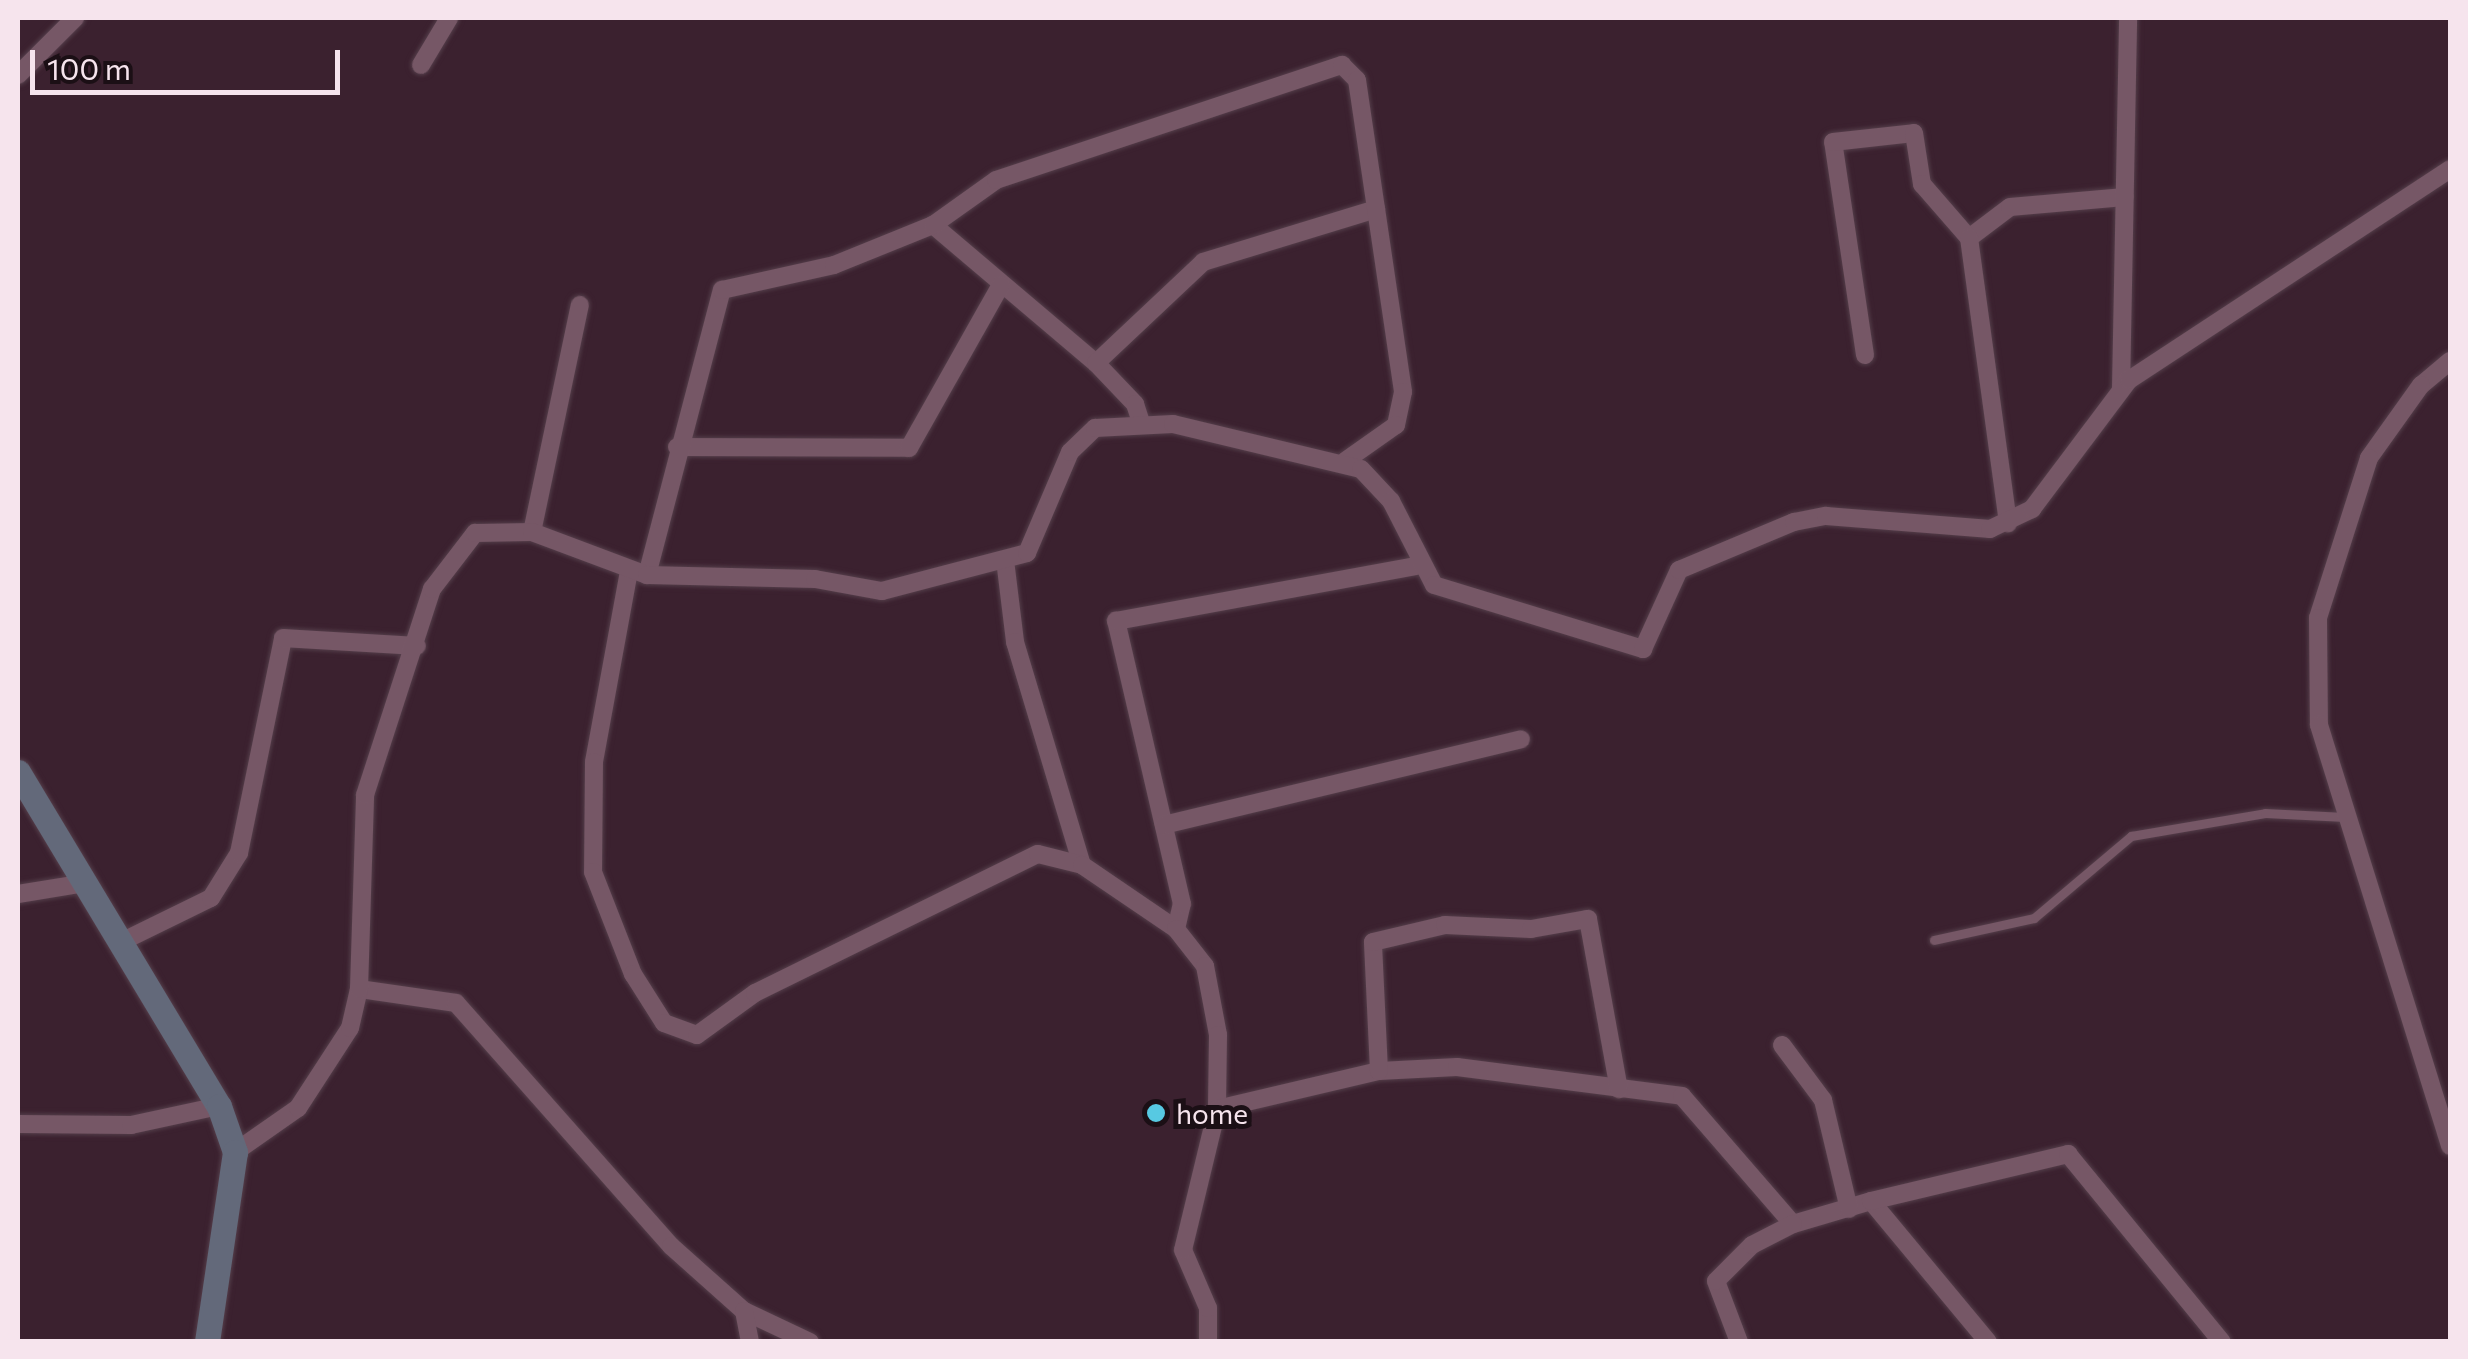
<!DOCTYPE html>
<html>
<head>
<meta charset="utf-8">
<style>
	body { margin:0 }
	#map { position:relative; width:2468px; height:1359px; overflow:hidden; background:#3b212f; font-family:Commissioner,sans-serif }
	div>[style] { position:absolute }
	[style*='--x'] { left:calc(var(--x)*1px); top:calc(var(--y)*1px); width:calc(var(--w)*1px); rotate:calc(var(--a)*1deg) }
	.roads { filter:drop-shadow(0 0 2px #543e4a) drop-shadow(0 0 2px #543e4a) }
	.lane>* { height:9px; margin:-4.5px; padding:0 4.5px; transform-origin:4.5px; border-radius:4.5px; background:#765766 }
	.street>* { height:18px; margin:-9px; padding:0 9px; transform-origin:9px; border-radius:9px; background:#765766 }
	.secondary>* { height:25px; margin:-12.5px; padding:0 12.5px; transform-origin:12.5px; border-radius:12.5px; background:#63697a }
	.dots>* { width:28px; height:28px; translate:-50% -50%; box-sizing:border-box; border:5px solid #1b0f15; border-radius:50% }
	span { translate:-50% -50%; white-space:nowrap; text-align:center; line-height:1.15; -webkit-text-stroke:10px #1b0f15; paint-order:stroke }
	.poi-label { font-size:28px; color:#f6e4ed }
	.left { translate:0 -50%; text-align:left }
	.frame { position:absolute; inset:0; border:20px solid #f6e4ed; pointer-events:none }
	.scale { position:absolute; left:30px; top:50px; width:310px; height:45px; box-sizing:border-box; border:5px solid #f6e4ed; border-top:0; padding-left:12px; font-size:30px; line-height:35px; white-space:nowrap; color:#f6e4ed; -webkit-text-stroke:8px #1b0f15; paint-order:stroke }
</style>
</head>
<body>
<div id="map">
	<div class="roads">
		<div class="lane">
			<i style="--x:1934;--y:940;--w:102;--a:-12.4"></i>
			<i style="--x:2034;--y:918;--w:127;--a:-40.2"></i>
			<i style="--x:2131;--y:836;--w:136;--a:-9.7"></i>
			<i style="--x:2265;--y:813;--w:80;--a:2.9"></i>
		</div>
		<div class="street">
			<i style="--x:421;--y:65;--w:55;--a:-59.2"></i>
			<i style="--x:18;--y:75;--w:81;--a:-45"></i>
			<i style="--x:933;--y:225;--w:214;--a:40.3"></i>
			<i style="--x:1096;--y:363;--w:57;--a:46.4"></i>
			<i style="--x:1135;--y:404;--w:19;--a:72"></i>
			<i style="--x:1969;--y:238;--w:51;--a:-37.1"></i>
			<i style="--x:2010;--y:207;--w:115;--a:-5"></i>
			<i style="--x:1865;--y:355;--w:215;--a:-98.5"></i>
			<i style="--x:1833;--y:142;--w:81;--a:-6.3"></i>
			<i style="--x:1914;--y:133;--w:52;--a:81.1"></i>
			<i style="--x:1922;--y:184;--w:72;--a:49"></i>
			<i style="--x:1969;--y:238;--w:288;--a:82.2"></i>
			<i style="--x:2450;--y:361;--w:38;--a:140"></i>
			<i style="--x:2421;--y:385;--w:90;--a:125.5"></i>
			<i style="--x:2369;--y:458;--w:168;--a:107.7"></i>
			<i style="--x:2318;--y:618;--w:107;--a:89.5"></i>
			<i style="--x:2319;--y:725;--w:441;--a:72.7"></i>
			<i style="--x:1096;--y:363;--w:147;--a:-43.3"></i>
			<i style="--x:1203;--y:262;--w:181;--a:-17"></i>
			<i style="--x:2121;--y:389;--w:371;--a:-88.9"></i>
			<i style="--x:677;--y:447;--w:232;--a:0.2"></i>
			<i style="--x:909;--y:448;--w:187;--a:-60.6"></i>
			<i style="--x:532;--y:532;--w:232;--a:-78.1"></i>
			<i style="--x:1005;--y:560;--w:83;--a:83"></i>
			<i style="--x:1015;--y:642;--w:233;--a:73.3"></i>
			<i style="--x:629;--y:571;--w:194;--a:100.4"></i>
			<i style="--x:594;--y:762;--w:110;--a:90.5"></i>
			<i style="--x:593;--y:872;--w:110;--a:68.6"></i>
			<i style="--x:633;--y:974;--w:58;--a:57.7"></i>
			<i style="--x:664;--y:1023;--w:35;--a:20"></i>
			<i style="--x:697;--y:1035;--w:72;--a:-35.9"></i>
			<i style="--x:755;--y:993;--w:315;--a:-26.2"></i>
			<i style="--x:1038;--y:854;--w:45;--a:14"></i>
			<i style="--x:1082;--y:865;--w:114;--a:34.2"></i>
			<i style="--x:1176;--y:929;--w:26;--a:-77"></i>
			<i style="--x:1182;--y:904;--w:291;--a:-103.1"></i>
			<i style="--x:1116;--y:621;--w:305;--a:-10.4"></i>
			<i style="--x:647;--y:575;--w:295;--a:-75.3"></i>
			<i style="--x:722;--y:290;--w:115;--a:-12.6"></i>
			<i style="--x:834;--y:265;--w:107;--a:-22"></i>
			<i style="--x:933;--y:225;--w:77;--a:-35.5"></i>
			<i style="--x:996;--y:180;--w:365;--a:-18.4"></i>
			<i style="--x:1342;--y:65;--w:21;--a:45"></i>
			<i style="--x:1357;--y:80;--w:315;--a:81.6"></i>
			<i style="--x:1403;--y:392;--w:34;--a:102"></i>
			<i style="--x:1396;--y:425;--w:62;--a:144.8"></i>
			<i style="--x:1164;--y:825;--w:367;--a:-13.5"></i>
			<i style="--x:18;--y:894;--w:69;--a:-9.2"></i>
			<i style="--x:1176;--y:929;--w:47;--a:51.9"></i>
			<i style="--x:1205;--y:966;--w:70;--a:79.3"></i>
			<i style="--x:1218;--y:1035;--w:74;--a:90.8"></i>
			<i style="--x:1217;--y:1109;--w:166;--a:-13.2"></i>
			<i style="--x:1379;--y:1071;--w:78;--a:-2.9"></i>
			<i style="--x:1457;--y:1067;--w:227;--a:7.3"></i>
			<i style="--x:1682;--y:1096;--w:169;--a:49.1"></i>
			<i style="--x:1793;--y:1224;--w:81;--a:-16.4"></i>
			<i style="--x:1871;--y:1201;--w:183;--a:50.3"></i>
			<i style="--x:121;--y:942;--w:100;--a:-26.1"></i>
			<i style="--x:211;--y:898;--w:53;--a:-58.1"></i>
			<i style="--x:239;--y:853;--w:219;--a:-78.4"></i>
			<i style="--x:283;--y:638;--w:134;--a:3.4"></i>
			<i style="--x:359;--y:989;--w:98;--a:8.2"></i>
			<i style="--x:456;--y:1003;--w:324;--a:48.5"></i>
			<i style="--x:671;--y:1246;--w:98;--a:41.7"></i>
			<i style="--x:744;--y:1311;--w:73;--a:25.2"></i>
			<i style="--x:1782;--y:1045;--w:69;--a:53.3"></i>
			<i style="--x:1823;--y:1100;--w:112;--a:76.6"></i>
			<i style="--x:1379;--y:1071;--w:129;--a:-92.7"></i>
			<i style="--x:1373;--y:942;--w:74;--a:-13.3"></i>
			<i style="--x:1445;--y:925;--w:86;--a:2.7"></i>
			<i style="--x:1531;--y:929;--w:58;--a:-10"></i>
			<i style="--x:1588;--y:919;--w:173;--a:79.7"></i>
			<i style="--x:18;--y:1124;--w:113;--a:0.5"></i>
			<i style="--x:131;--y:1125;--w:90;--a:-12.2"></i>
			<i style="--x:235;--y:1152;--w:77;--a:-34.9"></i>
			<i style="--x:298;--y:1108;--w:95;--a:-57"></i>
			<i style="--x:350;--y:1028;--w:40;--a:-77"></i>
			<i style="--x:359;--y:989;--w:194;--a:-88.2"></i>
			<i style="--x:365;--y:795;--w:217;--a:-72"></i>
			<i style="--x:432;--y:589;--w:71;--a:-52.5"></i>
			<i style="--x:475;--y:533;--w:57;--a:-1"></i>
			<i style="--x:532;--y:532;--w:123;--a:20.5"></i>
			<i style="--x:647;--y:575;--w:168;--a:1.4"></i>
			<i style="--x:815;--y:579;--w:68;--a:10.2"></i>
			<i style="--x:882;--y:591;--w:150;--a:-14.7"></i>
			<i style="--x:1027;--y:553;--w:110;--a:-66.9"></i>
			<i style="--x:1070;--y:452;--w:35;--a:-44"></i>
			<i style="--x:1095;--y:428;--w:78;--a:-2.9"></i>
			<i style="--x:1173;--y:424;--w:193;--a:13.5"></i>
			<i style="--x:1361;--y:469;--w:44;--a:46.8"></i>
			<i style="--x:1391;--y:501;--w:94;--a:62.9"></i>
			<i style="--x:1434;--y:585;--w:219;--a:17"></i>
			<i style="--x:1643;--y:649;--w:87;--a:-65.5"></i>
			<i style="--x:1679;--y:570;--w:125;--a:-22.7"></i>
			<i style="--x:1794;--y:522;--w:33;--a:-11"></i>
			<i style="--x:1826;--y:516;--w:165;--a:4.5"></i>
			<i style="--x:1990;--y:529;--w:47;--a:-25.5"></i>
			<i style="--x:2032;--y:509;--w:161;--a:-53.1"></i>
			<i style="--x:2129;--y:380;--w:384;--a:-33.3"></i>
			<i style="--x:1871;--y:1201;--w:203;--a:-13.4"></i>
			<i style="--x:2068;--y:1154;--w:243;--a:50.7"></i>
			<i style="--x:744;--y:1311;--w:32;--a:79"></i>
			<i style="--x:1208;--y:1342;--w:34;--a:-90"></i>
			<i style="--x:1208;--y:1308;--w:63;--a:-113.3"></i>
			<i style="--x:1183;--y:1250;--w:145;--a:-76.4"></i>
			<i style="--x:1739;--y:1342;--w:65;--a:-110.7"></i>
			<i style="--x:1716;--y:1281;--w:51;--a:-45"></i>
			<i style="--x:1752;--y:1245;--w:46;--a:-27.1"></i>
		</div>
		<div class="secondary">
			<i style="--x:18;--y:772;--w:390;--a:59"></i>
			<i style="--x:219;--y:1106;--w:49;--a:70.8"></i>
			<i style="--x:235;--y:1152;--w:192;--a:98.4"></i>
		</div>
	</div>
	<div class="dots">
		<i style="left:1156px;top:1113px;background:#57c9e2"></i>
	</div>
	<div class="poi-label">
		<span class="left" style="left:1176px;top:1113px">home</span>
	</div>
	<div class="frame"></div>
	<div class="scale">100 m</div>
</div>
</body>
</html>
